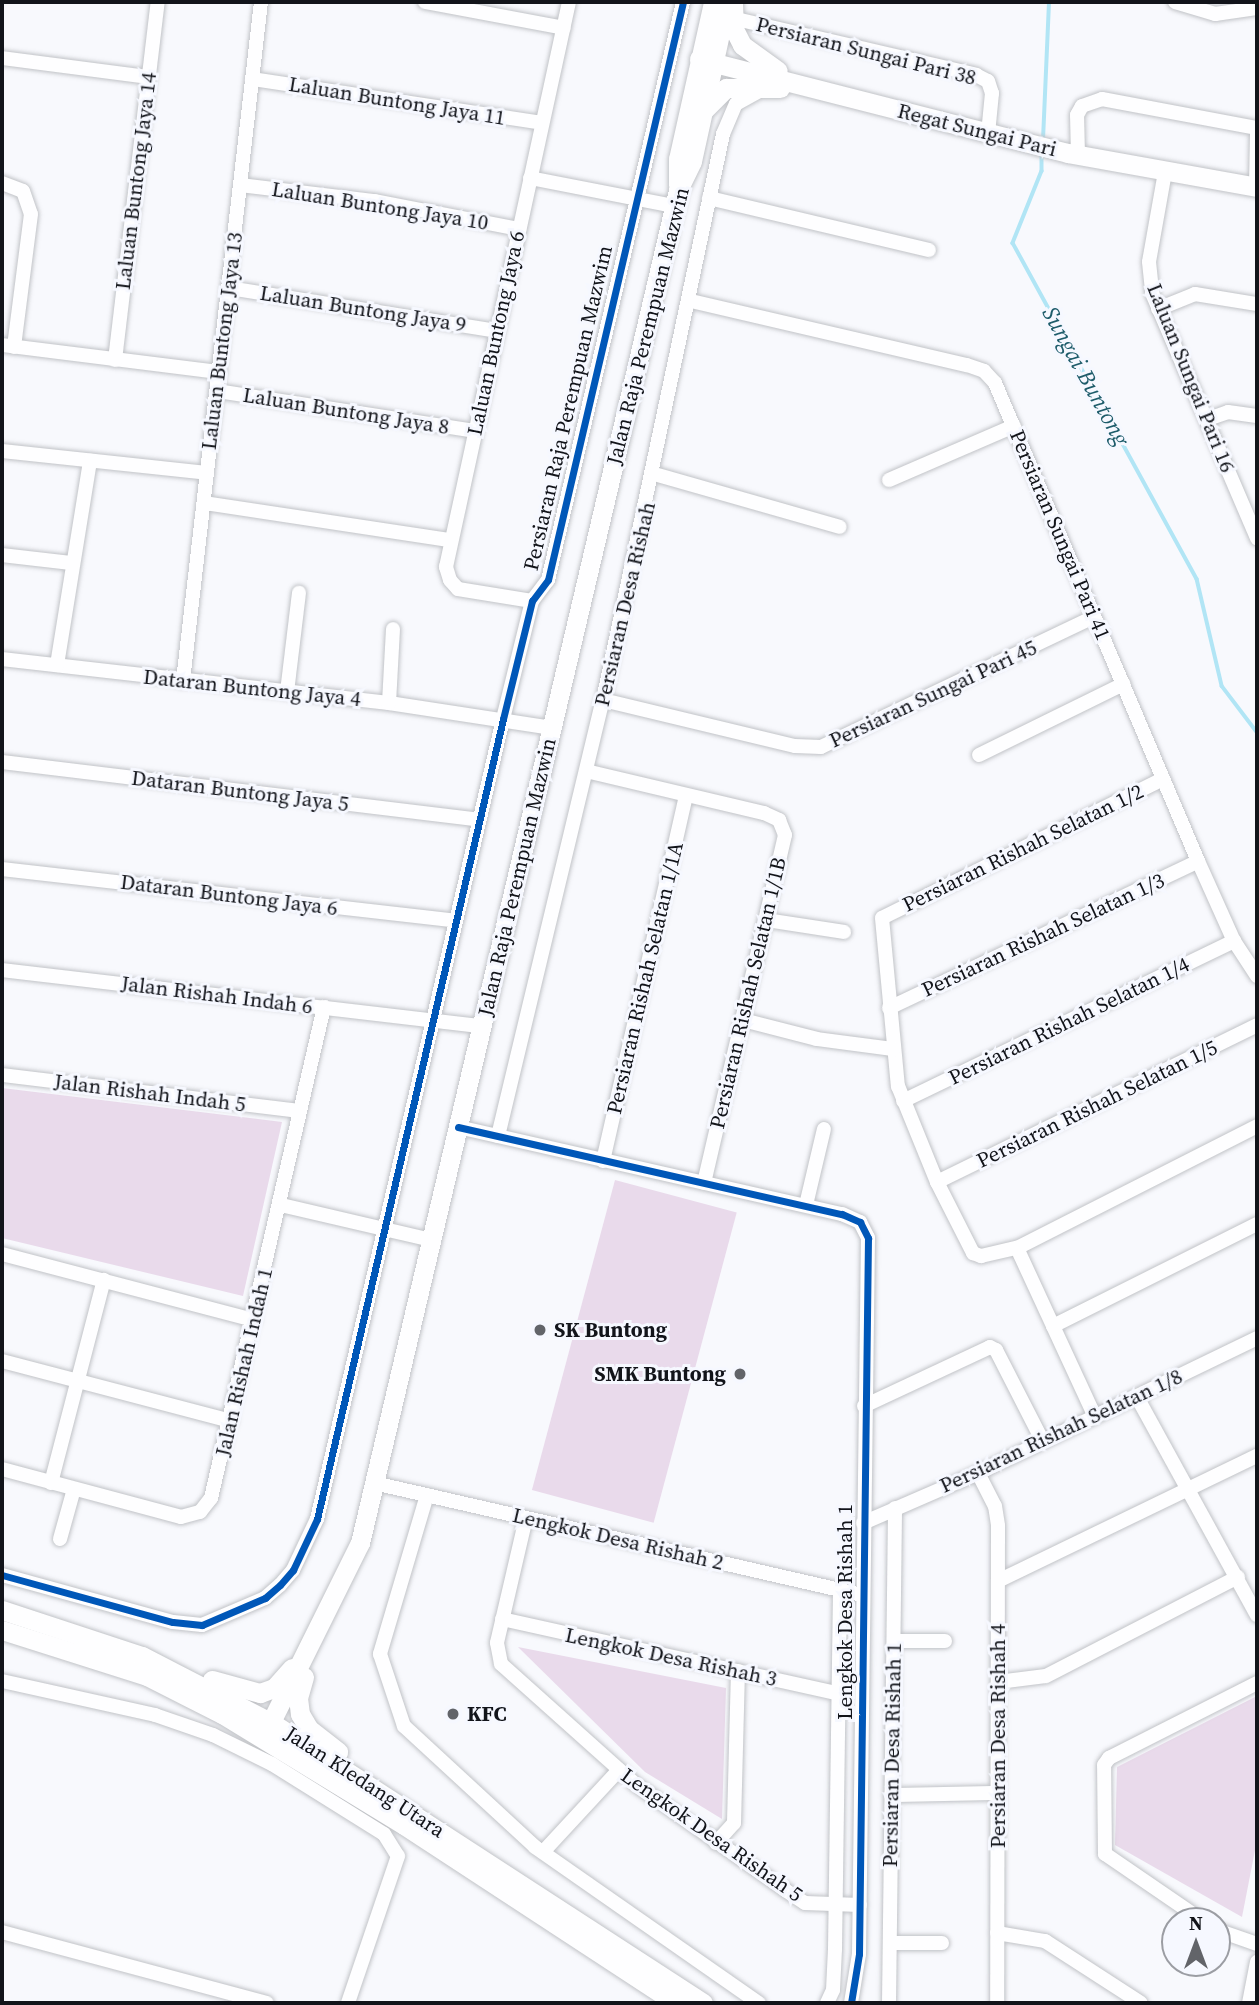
<!DOCTYPE html>
<html>
<head>
<meta charset="utf-8">
<style>
	body { margin:0 }
	#map { position:relative; width:1259px; height:2005px; overflow:hidden; background:#f8f9fd; font-family:"Source Serif 4",serif }
	div>[style] { position:absolute }
	[style*='--x'] { left:calc(var(--x)*1px); top:calc(var(--y)*1px); width:calc(var(--w)*1px); rotate:calc(var(--a)*1deg) }
	.green>* { inset:0; background:#e9daeb; transform-origin:0 0 }
	.stream>* { height:3.5px; margin:-1.75px; padding:0 1.75px; transform-origin:1.75px; border-radius:1.75px; background:#b1e5f5 }
	.roads { filter:drop-shadow(0 0 2px #c1c3c7) drop-shadow(0 0 2px #c1c3c7) }
	.street>* { height:14px; margin:-7px; padding:0 7px; transform-origin:7px; border-radius:7px; background:#fefeff }
	.secondary>* { height:19px; margin:-9.5px; padding:0 9.5px; transform-origin:9.5px; border-radius:9.5px; background:#fefeff }
	.cycleway>* { height:7px; margin:-3.5px; padding:0 3.5px; transform-origin:3.5px; border-radius:3.5px; background:#0057b8 }
	.dots>* { width:19px; height:19px; translate:-50% -50%; box-sizing:border-box; border:4px solid #f6f8ff; border-radius:50% }
	span { translate:-50% -50%; white-space:nowrap; text-align:center; line-height:1.15; -webkit-text-stroke:6px #f6f8ff; paint-order:stroke }
	.street-label { font-size:21px; color:#12141a }
	.poi-label { font-size:21px; color:#12141a; font-weight:700 }
	.left { translate:0 -50%; text-align:left }
	.right { translate:-100% -50%; text-align:right }
	.water-label { font-size:23px; color:#1e5c6a; font-style:italic }
	.frame { position:absolute; inset:0; border:4px solid #12141a; pointer-events:none }
	.north { position:absolute; left:1161px; top:1907px; width:70px; height:70px; box-sizing:border-box; background:#f6f8ff; border:2px solid #9b9da3; border-radius:50%; rotate:0deg; font-size:19px; font-weight:700; line-height:28px; text-align:center; color:#12141a }
	.north::after { content:''; display:block; margin:auto; width:24px; height:32px; background:#626469; clip-path:polygon(50% 0,100% 100%,50% 72%,0 100%) }
</style>
</head>
<body>
<div id="map">
	<div class="green">
		<i style="clip-path:polygon(2px 1088px,282px 1122px,243px 1296px,2px 1238px)"></i>
		<i style="left:615px;top:1180px;width:126px;height:321px;rotate:15deg"></i>
		<i style="clip-path:polygon(518px 1647px,726px 1688px,722px 1819px,645px 1772px)"></i>
		<i style="clip-path:polygon(1257px 1696px,1257px 1840px,1242px 1917px,1115px 1845px,1117px 1767px)"></i>
	</div>
	<div class="stream">
		<i style="--x:1043;--y:140;--w:138;--a:-87.5"></i>
		<i style="--x:1042;--y:154;--w:17;--a:90"></i>
		<i style="--x:1042;--y:171;--w:78;--a:111.9"></i>
		<i style="--x:1013;--y:243;--w:383;--a:61.3"></i>
		<i style="--x:1197;--y:579;--w:110;--a:76.8"></i>
		<i style="--x:1222;--y:686;--w:58;--a:52.7"></i>
	</div>
	<div class="roads">
		<div class="street">
			<i style="--x:425;--y:2;--w:141;--a:10.6"></i>
			<i style="--x:1175;--y:2;--w:42;--a:16.7"></i>
			<i style="--x:1215;--y:14;--w:42;--a:-8.1"></i>
			<i style="--x:732;--y:18;--w:251;--a:13.1"></i>
			<i style="--x:976;--y:75;--w:13;--a:27"></i>
			<i style="--x:988;--y:81;--w:13;--a:72"></i>
			<i style="--x:992;--y:93;--w:41;--a:95.6"></i>
			<i style="--x:2;--y:58;--w:147;--a:7.4"></i>
			<i style="--x:252;--y:79;--w:293;--a:8.6"></i>
			<i style="--x:1078;--y:155;--w:40;--a:-91.4"></i>
			<i style="--x:1077;--y:115;--w:10;--a:-61"></i>
			<i style="--x:1082;--y:106;--w:21;--a:-19"></i>
			<i style="--x:1102;--y:99;--w:158;--a:10.6"></i>
			<i style="--x:1165;--y:172;--w:91;--a:100.1"></i>
			<i style="--x:1149;--y:262;--w:31;--a:84"></i>
			<i style="--x:1152;--y:293;--w:267;--a:66.8"></i>
			<i style="--x:530;--y:178;--w:147;--a:11"></i>
			<i style="--x:2;--y:183;--w:22;--a:21"></i>
			<i style="--x:23;--y:191;--w:24;--a:71"></i>
			<i style="--x:31;--y:214;--w:134;--a:97.3"></i>
			<i style="--x:240;--y:185;--w:136;--a:6.8"></i>
			<i style="--x:375;--y:201;--w:147;--a:11"></i>
			<i style="--x:1256;--y:187;--w:53;--a:-88.9"></i>
			<i style="--x:709;--y:198;--w:226;--a:13.3"></i>
			<i style="--x:229;--y:288;--w:270;--a:9.1"></i>
			<i style="--x:691;--y:301;--w:283;--a:13.1"></i>
			<i style="--x:967;--y:365;--w:18;--a:19"></i>
			<i style="--x:984;--y:371;--w:16;--a:47"></i>
			<i style="--x:995;--y:383;--w:519;--a:66.99"></i>
			<i style="--x:1198;--y:861;--w:88;--a:65.8"></i>
			<i style="--x:1234;--y:941;--w:42;--a:56.7"></i>
			<i style="--x:1158;--y:309;--w:40;--a:-22"></i>
			<i style="--x:1195;--y:294;--w:63;--a:9.2"></i>
			<i style="--x:2;--y:345;--w:219;--a:7.1"></i>
			<i style="--x:115;--y:360;--w:361;--a:-83.2"></i>
			<i style="--x:217;--y:391;--w:260;--a:8.8"></i>
			<i style="--x:1208;--y:419;--w:21;--a:-19"></i>
			<i style="--x:1228;--y:412;--w:29;--a:8"></i>
			<i style="--x:2;--y:451;--w:206;--a:6.1"></i>
			<i style="--x:654;--y:474;--w:193;--a:15.9"></i>
			<i style="--x:889;--y:480;--w:136;--a:-23.4"></i>
			<i style="--x:204;--y:503;--w:249;--a:8.6"></i>
			<i style="--x:2;--y:555;--w:69;--a:6.6"></i>
			<i style="--x:532;--y:601;--w:75;--a:-170.8"></i>
			<i style="--x:458;--y:589;--w:12;--a:-132"></i>
			<i style="--x:450;--y:580;--w:14;--a:-107"></i>
			<i style="--x:446;--y:567;--w:578;--a:-77.72"></i>
			<i style="--x:2;--y:659;--w:389;--a:6.5"></i>
			<i style="--x:389;--y:703;--w:165;--a:8.7"></i>
			<i style="--x:57;--y:665;--w:207;--a:-80.8"></i>
			<i style="--x:183;--y:681;--w:683;--a:-83.45"></i>
			<i style="--x:287;--y:692;--w:100;--a:-83.1"></i>
			<i style="--x:603;--y:700;--w:197;--a:13.5"></i>
			<i style="--x:795;--y:746;--w:26;--a:2"></i>
			<i style="--x:821;--y:747;--w:302;--a:-25.5"></i>
			<i style="--x:389;--y:703;--w:74;--a:-86.9"></i>
			<i style="--x:979;--y:755;--w:161;--a:-26.2"></i>
			<i style="--x:2;--y:762;--w:480;--a:6.9"></i>
			<i style="--x:586;--y:771;--w:183;--a:13.3"></i>
			<i style="--x:764;--y:813;--w:17;--a:25"></i>
			<i style="--x:779;--y:820;--w:16;--a:68"></i>
			<i style="--x:785;--y:835;--w:357;--a:103.1"></i>
			<i style="--x:1163;--y:779;--w:313;--a:153.7"></i>
			<i style="--x:882;--y:918;--w:169;--a:84.6"></i>
			<i style="--x:898;--y:1086;--w:104;--a:67.9"></i>
			<i style="--x:937;--y:1182;--w:80;--a:63.1"></i>
			<i style="--x:973;--y:1253;--w:9;--a:21"></i>
			<i style="--x:981;--y:1256;--w:37;--a:-13"></i>
			<i style="--x:1017;--y:1248;--w:269;--a:-26.9"></i>
			<i style="--x:2;--y:869;--w:456;--a:6.5"></i>
			<i style="--x:766;--y:920;--w:79;--a:8.7"></i>
			<i style="--x:2;--y:970;--w:482;--a:6.7"></i>
			<i style="--x:889;--y:1008;--w:342;--a:-25.4"></i>
			<i style="--x:743;--y:1020;--w:76;--a:14.4"></i>
			<i style="--x:817;--y:1039;--w:77;--a:7.5"></i>
			<i style="--x:2;--y:1075;--w:299;--a:6.9"></i>
			<i style="--x:903;--y:1101;--w:368;--a:-25.8"></i>
			<i style="--x:458;--y:1127;--w:394;--a:12.8"></i>
			<i style="--x:842;--y:1214;--w:20;--a:24"></i>
			<i style="--x:860;--y:1222;--w:18;--a:63"></i>
			<i style="--x:868;--y:1238;--w:716;--a:90.72"></i>
			<i style="--x:859;--y:1954;--w:50;--a:99.3"></i>
			<i style="--x:498;--y:1136;--w:448;--a:-76.5"></i>
			<i style="--x:603;--y:700;--w:579;--a:-78.03"></i>
			<i style="--x:723;--y:134;--w:33;--a:-67"></i>
			<i style="--x:736;--y:104;--w:29;--a:-29"></i>
			<i style="--x:603;--y:1161;--w:375;--a:-77.2"></i>
			<i style="--x:937;--y:1182;--w:356;--a:-26.1"></i>
			<i style="--x:281;--y:1205;--w:154;--a:13.1"></i>
			<i style="--x:806;--y:1205;--w:78;--a:-76.7"></i>
			<i style="--x:1017;--y:1248;--w:86;--a:65.2"></i>
			<i style="--x:1053;--y:1326;--w:228;--a:-26.6"></i>
			<i style="--x:2;--y:1254;--w:260;--a:14.7"></i>
			<i style="--x:1053;--y:1326;--w:100;--a:65.2"></i>
			<i style="--x:2;--y:1361;--w:236;--a:14.7"></i>
			<i style="--x:1137;--y:1397;--w:249;--a:61.2"></i>
			<i style="--x:864;--y:1406;--w:139;--a:-25.1"></i>
			<i style="--x:990;--y:1347;--w:7;--a:27"></i>
			<i style="--x:996;--y:1350;--w:103;--a:62.9"></i>
			<i style="--x:2;--y:1469;--w:185;--a:15"></i>
			<i style="--x:181;--y:1517;--w:20;--a:-15"></i>
			<i style="--x:200;--y:1512;--w:18;--a:-52"></i>
			<i style="--x:211;--y:1498;--w:504;--a:-77.04"></i>
			<i style="--x:978;--y:1473;--w:37;--a:63"></i>
			<i style="--x:995;--y:1506;--w:20;--a:81"></i>
			<i style="--x:998;--y:1526;--w:477;--a:90.1"></i>
			<i style="--x:51;--y:1483;--w:210;--a:-75.4"></i>
			<i style="--x:374;--y:1483;--w:501;--a:12.93"></i>
			<i style="--x:427;--y:1495;--w:166;--a:106.5"></i>
			<i style="--x:380;--y:1654;--w:76;--a:71.6"></i>
			<i style="--x:404;--y:1726;--w:178;--a:42.7"></i>
			<i style="--x:535;--y:1847;--w:273;--a:34.9"></i>
			<i style="--x:526;--y:1518;--w:128;--a:103.1"></i>
			<i style="--x:497;--y:1643;--w:21;--a:79"></i>
			<i style="--x:501;--y:1664;--w:180;--a:41.8"></i>
			<i style="--x:635;--y:1784;--w:184;--a:35.2"></i>
			<i style="--x:785;--y:1890;--w:24;--a:33"></i>
			<i style="--x:805;--y:1903;--w:55;--a:2.1"></i>
			<i style="--x:863;--y:1523;--w:125;--a:-23.5"></i>
			<i style="--x:978;--y:1473;--w:310;--a:-25.8"></i>
			<i style="--x:60;--y:1539;--w:52;--a:-74.4"></i>
			<i style="--x:2;--y:1575;--w:177;--a:15.4"></i>
			<i style="--x:173;--y:1622;--w:29;--a:6"></i>
			<i style="--x:202;--y:1625;--w:69;--a:-23.2"></i>
			<i style="--x:265;--y:1598;--w:20;--a:-41"></i>
			<i style="--x:280;--y:1585;--w:20;--a:-49"></i>
			<i style="--x:293;--y:1570;--w:56;--a:-64.8"></i>
			<i style="--x:317;--y:1519;--w:821;--a:-76.91"></i>
			<i style="--x:503;--y:719;--w:122;--a:-76.2"></i>
			<i style="--x:532;--y:601;--w:26;--a:-53"></i>
			<i style="--x:548;--y:580;--w:594;--a:-76.85"></i>
			<i style="--x:998;--y:1581;--w:288;--a:-25.8"></i>
			<i style="--x:502;--y:1619;--w:346;--a:12.5"></i>
			<i style="--x:894;--y:1641;--w:51;--a:0"></i>
			<i style="--x:2;--y:1681;--w:157;--a:12.5"></i>
			<i style="--x:155;--y:1715;--w:61;--a:19"></i>
			<i style="--x:213;--y:1735;--w:66;--a:26.2"></i>
			<i style="--x:272;--y:1764;--w:132;--a:32"></i>
			<i style="--x:384;--y:1834;--w:26;--a:58"></i>
			<i style="--x:398;--y:1856;--w:155;--a:108.8"></i>
			<i style="--x:998;--y:1682;--w:48;--a:-7.1"></i>
			<i style="--x:1046;--y:1676;--w:216;--a:-27.3"></i>
			<i style="--x:891;--y:1795;--w:106;--a:-1.1"></i>
			<i style="--x:716;--y:1843;--w:27;--a:-48"></i>
			<i style="--x:734;--y:1823;--w:152;--a:-88.5"></i>
			<i style="--x:543;--y:1852;--w:112;--a:-47.2"></i>
			<i style="--x:1203;--y:1921;--w:119;--a:-145.6"></i>
			<i style="--x:1105;--y:1854;--w:89;--a:-90.6"></i>
			<i style="--x:1104;--y:1765;--w:9;--a:-54"></i>
			<i style="--x:1109;--y:1758;--w:166;--a:-26.9"></i>
			<i style="--x:1217;--y:1930;--w:42;--a:19.3"></i>
			<i style="--x:2;--y:1932;--w:274;--a:15"></i>
			<i style="--x:997;--y:1933;--w:49;--a:9.5"></i>
			<i style="--x:1045;--y:1941;--w:114;--a:32.9"></i>
			<i style="--x:890;--y:1943;--w:52;--a:0"></i>
			<i style="--x:827;--y:2003;--w:14;--a:-65"></i>
			<i style="--x:833;--y:1990;--w:41;--a:-87.2"></i>
			<i style="--x:835;--y:1949;--w:359;--a:-89.2"></i>
			<i style="--x:889;--y:2003;--w:495;--a:-89.3"></i>
			<i style="--x:1249;--y:2003;--w:42;--a:-79"></i>
		</div>
		<div class="secondary">
			<i style="--x:733;--y:3;--w:26;--a:88"></i>
			<i style="--x:734;--y:29;--w:18;--a:63"></i>
			<i style="--x:742;--y:45;--w:44;--a:35.8"></i>
			<i style="--x:699;--y:59;--w:381;--a:14.3"></i>
			<i style="--x:1068;--y:153;--w:192;--a:10.2"></i>
			<i style="--x:705;--y:109;--w:30;--a:-45"></i>
			<i style="--x:726;--y:88;--w:54;--a:0"></i>
			<i style="--x:678;--y:185;--w:26;--a:-90"></i>
			<i style="--x:678;--y:159;--w:161;--a:-77.4"></i>
			<i style="--x:2;--y:1610;--w:147;--a:18.2"></i>
			<i style="--x:142;--y:1656;--w:146;--a:27.3"></i>
			<i style="--x:272;--y:1723;--w:514;--a:33.01"></i>
			<i style="--x:2;--y:1630;--w:152;--a:17.6"></i>
			<i style="--x:147;--y:1676;--w:84;--a:26.9"></i>
			<i style="--x:222;--y:1714;--w:213;--a:31.4"></i>
			<i style="--x:404;--y:1825;--w:325;--a:33.2"></i>
			<i style="--x:304;--y:1677;--w:22;--a:106"></i>
			<i style="--x:298;--y:1698;--w:16;--a:83"></i>
			<i style="--x:300;--y:1714;--w:17;--a:59"></i>
			<i style="--x:309;--y:1729;--w:37;--a:38"></i>
			<i style="--x:212;--y:1680;--w:50;--a:15.2"></i>
			<i style="--x:260;--y:1693;--w:15;--a:-20"></i>
			<i style="--x:274;--y:1688;--w:27;--a:-48"></i>
			<i style="--x:263;--y:1738;--w:218;--a:-63.6"></i>
			<i style="--x:360;--y:1543;--w:1390;--a:-76.77"></i>
			<i style="--x:678;--y:190;--w:32;--a:-64"></i>
			<i style="--x:692;--y:161;--w:163;--a:-77.6"></i>
		</div>
	</div>
	<div class="cycleway">
		<i style="--x:458;--y:1127;--w:394;--a:12.8"></i>
		<i style="--x:842;--y:1214;--w:20;--a:24"></i>
		<i style="--x:860;--y:1222;--w:18;--a:63"></i>
		<i style="--x:868;--y:1238;--w:716;--a:90.72"></i>
		<i style="--x:859;--y:1954;--w:50;--a:99.3"></i>
		<i style="--x:2;--y:1575;--w:177;--a:15.4"></i>
		<i style="--x:173;--y:1622;--w:29;--a:6"></i>
		<i style="--x:202;--y:1625;--w:69;--a:-23.2"></i>
		<i style="--x:265;--y:1598;--w:20;--a:-41"></i>
		<i style="--x:280;--y:1585;--w:20;--a:-49"></i>
		<i style="--x:293;--y:1570;--w:56;--a:-64.8"></i>
		<i style="--x:317;--y:1519;--w:821;--a:-76.91"></i>
		<i style="--x:503;--y:719;--w:122;--a:-76.2"></i>
		<i style="--x:532;--y:601;--w:26;--a:-53"></i>
		<i style="--x:548;--y:580;--w:594;--a:-76.85"></i>
	</div>
	<div class="dots">
		<i style="left:540px;top:1330px;background:#626469"></i>
		<i style="left:740px;top:1374px;background:#626469"></i>
		<i style="left:453px;top:1714px;background:#626469"></i>
	</div>
	<div class="street-label">
		<span style="left:866px;top:51px;rotate:14deg">Persiaran Sungai Pari 38</span>
		<span style="left:397px;top:101px;rotate:9deg">Laluan Buntong Jaya 11</span>
		<span style="left:977px;top:130px;rotate:14deg">Regat Sungai Pari</span>
		<span style="left:136px;top:181px;rotate:-83deg">Laluan Buntong Jaya 14</span>
		<span style="left:380px;top:206px;rotate:9deg">Laluan Buntong Jaya 10</span>
		<span style="left:363px;top:309px;rotate:9deg">Laluan Buntong Jaya 9</span>
		<span style="left:648px;top:326px;rotate:-76deg">Jalan Raja Perempuan Mazwin</span>
		<span style="left:496px;top:333px;rotate:-78deg">Laluan Buntong Jaya 6</span>
		<span style="left:222px;top:341px;rotate:-83deg">Laluan Buntong Jaya 13</span>
		<span style="left:1191px;top:378px;rotate:68deg">Laluan Sungai Pari 16</span>
		<span style="left:568px;top:408px;rotate:-77deg">Persiaran Raja Perempuan Mazwim</span>
		<span style="left:346px;top:411px;rotate:9deg">Laluan Buntong Jaya 8</span>
		<span style="left:1060px;top:535px;rotate:67deg">Persiaran Sungai Pari 41</span>
		<span style="left:625px;top:604px;rotate:-77deg">Persiaran Desa Rishah</span>
		<span style="left:252px;top:688px;rotate:6deg">Dataran Buntong Jaya 4</span>
		<span style="left:933px;top:694px;rotate:-25deg">Persiaran Sungai Pari 45</span>
		<span style="left:240px;top:791px;rotate:7deg">Dataran Buntong Jaya 5</span>
		<span style="left:1023px;top:848px;rotate:-26deg">Persiaran Rishah Selatan 1/2</span>
		<span style="left:517px;top:877px;rotate:-77deg">Jalan Raja Perempuan Mazwin</span>
		<span style="left:229px;top:895px;rotate:7deg">Dataran Buntong Jaya 6</span>
		<span style="left:1043px;top:935px;rotate:-25deg">Persiaran Rishah Selatan 1/3</span>
		<span style="left:645px;top:978px;rotate:-77deg">Persiaran Rishah Selatan 1/1A</span>
		<span style="left:748px;top:993px;rotate:-77deg">Persiaran Rishah Selatan 1/1B</span>
		<span style="left:217px;top:995px;rotate:7deg">Jalan Rishah Indah 6</span>
		<span style="left:1069px;top:1021px;rotate:-26deg">Persiaran Rishah Selatan 1/4</span>
		<span style="left:150px;top:1093px;rotate:7deg">Jalan Rishah Indah 5</span>
		<span style="left:1097px;top:1104px;rotate:-26deg">Persiaran Rishah Selatan 1/5</span>
		<span style="left:244px;top:1362px;rotate:-77deg">Jalan Rishah Indah 1</span>
		<span style="left:1061px;top:1431px;rotate:-25deg">Persiaran Rishah Selatan 1/8</span>
		<span style="left:618px;top:1539px;rotate:13deg">Lengkok Desa Rishah 2</span>
		<span style="left:845px;top:1612px;rotate:-90deg">Lengkok Desa Rishah 1</span>
		<span style="left:671px;top:1657px;rotate:12deg">Lengkok Desa Rishah 3</span>
		<span style="left:998px;top:1736px;rotate:-90deg">Persiaran Desa Rishah 4</span>
		<span style="left:892px;top:1755px;rotate:-89deg">Persiaran Desa Rishah 1</span>
		<span style="left:365px;top:1782px;rotate:33deg">Jalan Kledang Utara</span>
		<span style="left:712px;top:1835px;rotate:35deg">Lengkok Desa Rishah 5</span>
	</div>
	<div class="poi-label">
		<span class="left" style="left:554px;top:1330px">SK Buntong</span>
		<span class="right" style="left:726px;top:1374px">SMK Buntong</span>
		<span class="left" style="left:467px;top:1714px">KFC</span>
	</div>
	<div class="water-label">
		<span style="left:1086px;top:376px;rotate:61deg">Sungai Buntong</span>
	</div>
	<div class="frame"></div>
	<div class="north">N</div>
</div>
</body>
</html>
